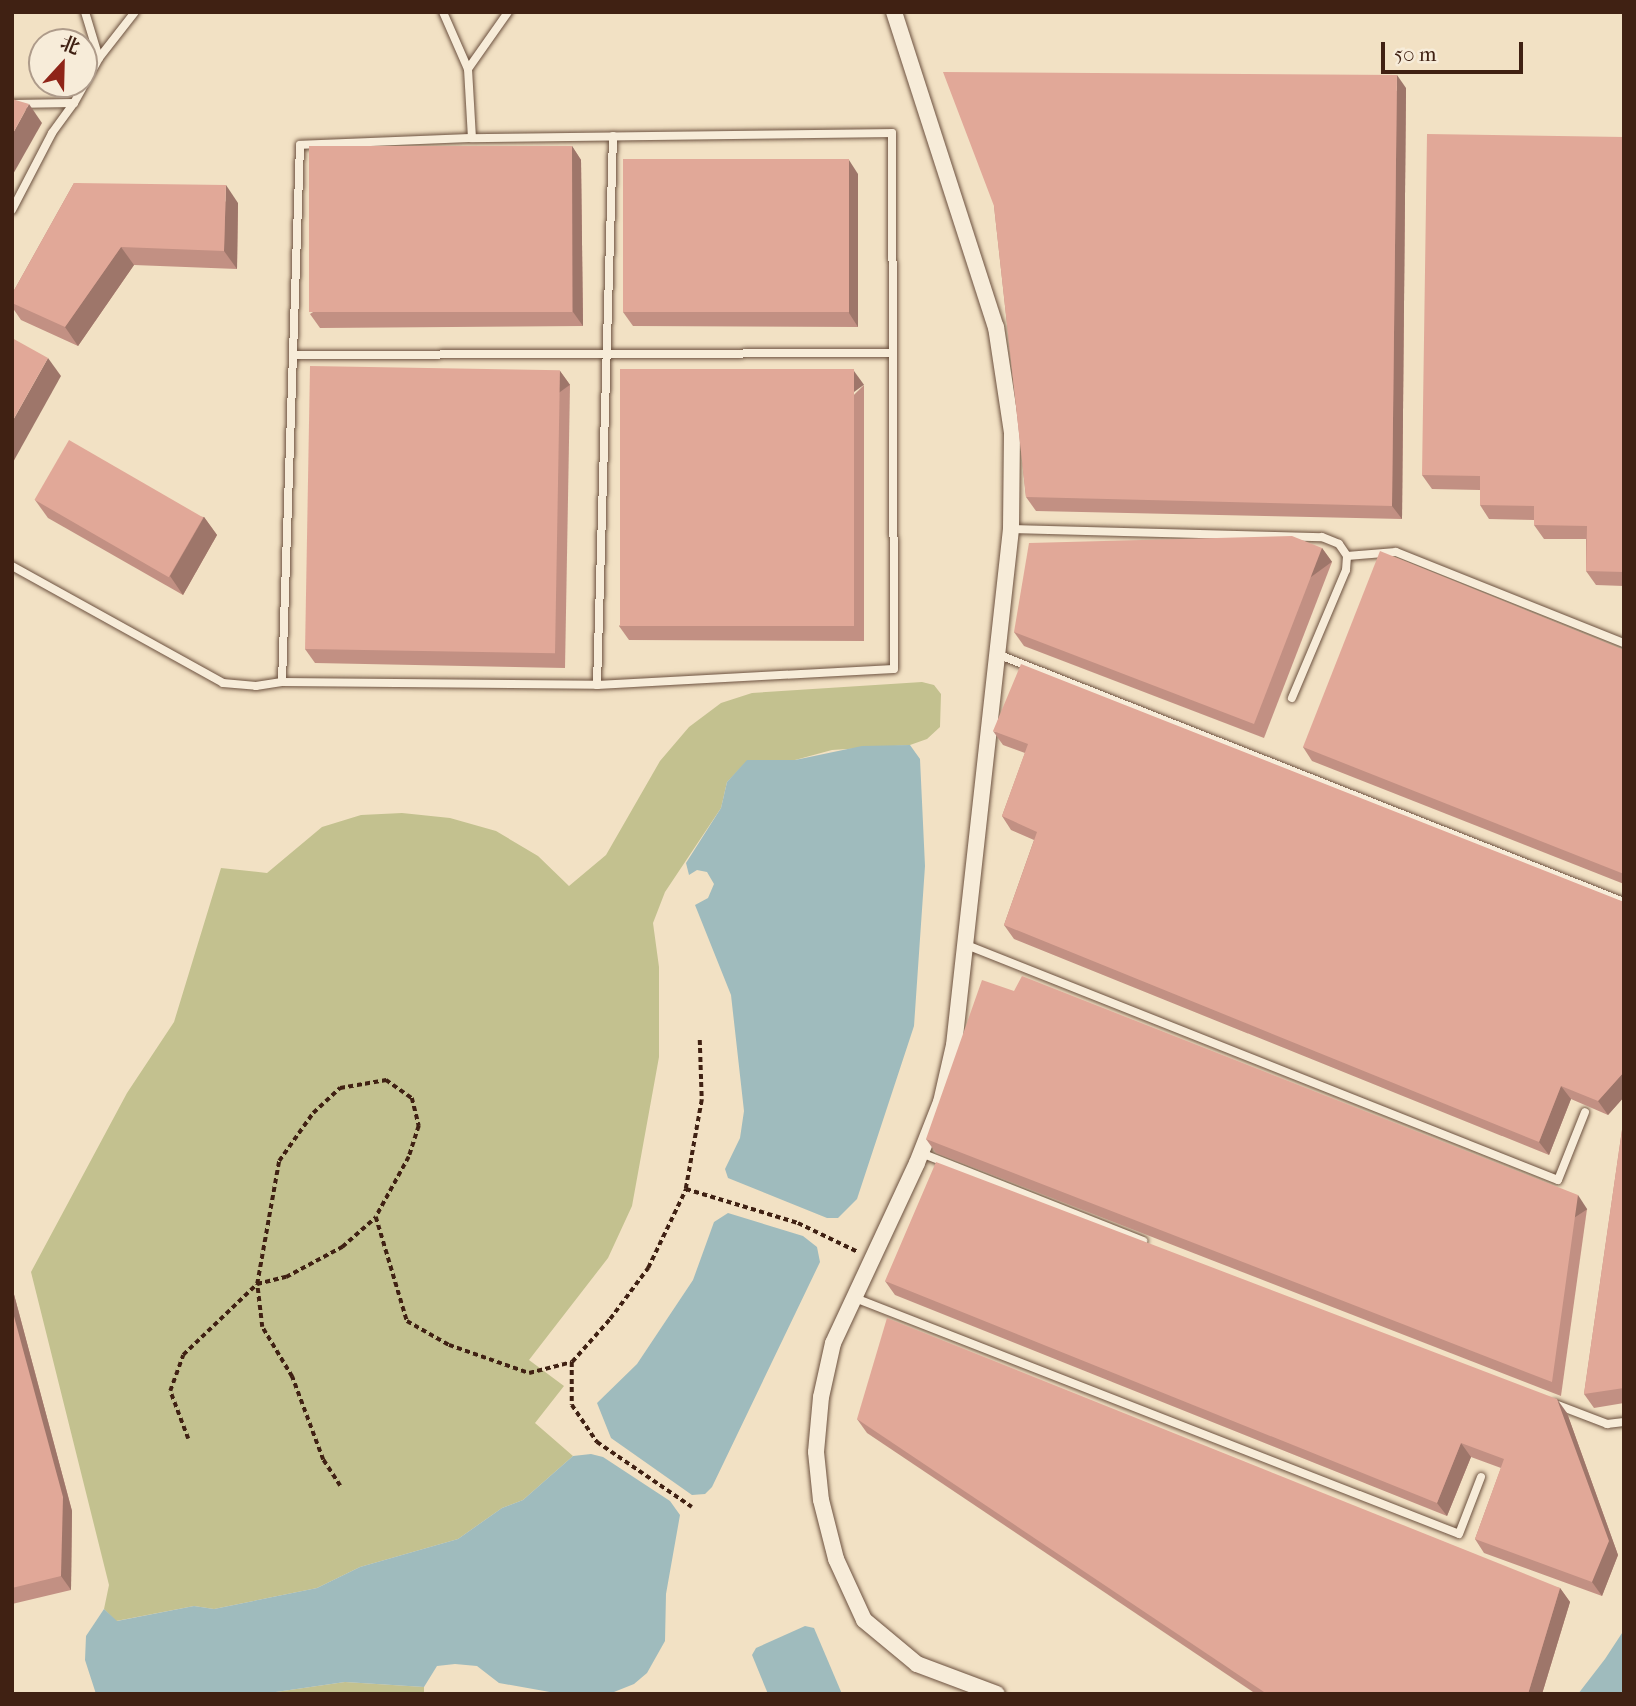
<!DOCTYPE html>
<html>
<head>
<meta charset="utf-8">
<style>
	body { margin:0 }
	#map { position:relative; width:1636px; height:1706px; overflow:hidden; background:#f2e1c4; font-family:"IM FELL French Canon","Noto Serif SC",serif }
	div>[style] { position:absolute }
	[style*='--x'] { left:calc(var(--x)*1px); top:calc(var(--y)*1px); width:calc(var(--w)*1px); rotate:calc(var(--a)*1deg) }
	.green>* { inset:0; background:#c3c18f }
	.water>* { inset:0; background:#9fbbbd }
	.path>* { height:3.5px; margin-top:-1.75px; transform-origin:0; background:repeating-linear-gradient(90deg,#402113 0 5px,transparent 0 8.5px) }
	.roads { filter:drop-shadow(0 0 2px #6c513f) drop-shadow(0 0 2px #6c513f) }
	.service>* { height:8px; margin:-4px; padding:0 4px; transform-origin:4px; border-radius:4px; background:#f7ecd9 }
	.minor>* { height:16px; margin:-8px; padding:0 8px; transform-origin:8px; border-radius:8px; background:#f7ecd9 }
	.wall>* { inset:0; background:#c29083 }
	.shaded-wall>* { inset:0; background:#9e766a; transform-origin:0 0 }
	.building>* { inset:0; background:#e1a898; transform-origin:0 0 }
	span { translate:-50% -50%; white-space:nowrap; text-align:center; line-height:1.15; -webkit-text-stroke:6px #f7ecd9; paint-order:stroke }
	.frame { position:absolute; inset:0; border:14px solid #402113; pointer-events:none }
	.north { position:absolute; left:28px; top:28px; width:70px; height:70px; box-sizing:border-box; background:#f7ecd9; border:2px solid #ae9b8a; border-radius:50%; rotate:22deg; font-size:19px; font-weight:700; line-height:28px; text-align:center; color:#402113 }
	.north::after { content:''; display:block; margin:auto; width:24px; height:32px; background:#8f2418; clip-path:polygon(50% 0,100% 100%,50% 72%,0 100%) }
	.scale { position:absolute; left:1381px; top:42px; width:142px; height:32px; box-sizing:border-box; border:4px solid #402113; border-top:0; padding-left:9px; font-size:21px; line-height:24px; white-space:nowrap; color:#402113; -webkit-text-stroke:5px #f7ecd9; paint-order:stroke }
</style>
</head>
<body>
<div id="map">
	<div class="green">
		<i style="clip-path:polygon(922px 682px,934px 685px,941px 694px,940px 727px,927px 739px,910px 745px,832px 750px,795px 760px,747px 761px,727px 782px,721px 808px,665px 892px,653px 923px,659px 967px,659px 1057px,632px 1206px,608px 1258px,529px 1360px,564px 1386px,535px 1423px,573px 1456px,523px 1500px,502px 1508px,458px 1539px,360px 1567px,317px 1588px,214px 1609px,194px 1606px,116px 1621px,104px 1609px,109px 1585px,31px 1272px,127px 1093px,174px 1022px,221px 868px,267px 873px,322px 827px,361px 815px,402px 813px,450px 818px,496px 831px,538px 856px,569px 886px,606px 855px,660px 761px,689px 727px,721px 703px,752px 693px)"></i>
		<i style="clip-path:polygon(345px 1682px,424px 1687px,424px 1694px,262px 1694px)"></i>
	</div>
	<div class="water">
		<i style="clip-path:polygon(910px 745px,920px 759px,925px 866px,914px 1026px,857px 1199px,838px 1218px,827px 1218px,728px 1178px,725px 1169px,740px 1138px,744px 1111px,731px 995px,695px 905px,708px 898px,714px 884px,707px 872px,697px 870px,689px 875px,686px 863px,721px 808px,727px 782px,747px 760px,795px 760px,862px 746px)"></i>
		<i style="clip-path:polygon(728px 1213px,803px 1236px,817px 1247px,820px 1262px,712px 1487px,705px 1494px,692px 1495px,611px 1438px,597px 1403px,637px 1364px,693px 1280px,714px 1222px)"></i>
		<i style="clip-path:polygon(591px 1454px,603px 1457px,670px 1501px,680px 1515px,666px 1594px,665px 1641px,647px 1673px,634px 1684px,609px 1694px,561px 1694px,499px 1683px,477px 1666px,455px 1664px,437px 1666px,424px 1687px,345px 1682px,262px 1694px,96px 1694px,85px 1660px,86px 1636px,104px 1609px,117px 1621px,194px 1606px,214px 1609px,317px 1588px,360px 1567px,458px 1539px,502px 1508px,523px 1500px,573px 1456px)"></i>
		<i style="clip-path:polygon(805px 1626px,814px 1628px,842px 1694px,768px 1694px,752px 1655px,756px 1648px)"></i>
		<i style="clip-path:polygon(1624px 1630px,1624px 1694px,1578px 1694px,1605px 1659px)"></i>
	</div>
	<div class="path">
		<i style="--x:700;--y:1040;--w:60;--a:88.1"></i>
		<i style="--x:702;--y:1100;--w:90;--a:100.2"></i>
		<i style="--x:686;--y:1189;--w:117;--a:16.9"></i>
		<i style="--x:798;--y:1223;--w:67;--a:25.8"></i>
		<i style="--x:572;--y:1362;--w:43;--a:90"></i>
		<i style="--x:572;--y:1405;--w:45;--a:56"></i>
		<i style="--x:597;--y:1442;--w:115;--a:34.4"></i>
		<i style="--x:188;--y:1439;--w:51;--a:-110.6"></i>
		<i style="--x:170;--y:1391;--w:38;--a:-70"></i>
		<i style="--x:183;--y:1355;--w:103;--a:-43.8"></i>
		<i style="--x:257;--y:1284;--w:30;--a:-14"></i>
		<i style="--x:286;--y:1277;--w:64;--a:-28.2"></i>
		<i style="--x:342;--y:1247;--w:45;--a:-41.4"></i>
		<i style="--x:340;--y:1486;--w:31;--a:-123"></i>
		<i style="--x:323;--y:1460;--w:89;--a:-110.5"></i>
		<i style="--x:292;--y:1377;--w:58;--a:-121"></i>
		<i style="--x:262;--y:1327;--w:43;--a:-96.6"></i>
		<i style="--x:257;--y:1284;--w:125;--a:-79.9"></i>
		<i style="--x:279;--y:1161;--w:59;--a:-54.7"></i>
		<i style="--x:313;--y:1113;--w:37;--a:-43"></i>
		<i style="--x:340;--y:1088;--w:47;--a:-9.9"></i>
		<i style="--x:386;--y:1080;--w:32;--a:35"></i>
		<i style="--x:412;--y:1098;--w:29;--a:76"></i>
		<i style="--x:419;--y:1126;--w:33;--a:108"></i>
		<i style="--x:409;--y:1157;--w:68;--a:118.8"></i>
		<i style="--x:376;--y:1217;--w:109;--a:73.4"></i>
		<i style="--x:407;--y:1321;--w:48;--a:29.7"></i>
		<i style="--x:449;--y:1345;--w:85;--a:19.3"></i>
		<i style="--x:529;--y:1373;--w:44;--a:-14.3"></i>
		<i style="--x:572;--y:1362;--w:57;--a:-48.5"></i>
		<i style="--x:610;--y:1319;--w:64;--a:-53.3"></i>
		<i style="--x:648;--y:1268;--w:88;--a:-64.3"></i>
	</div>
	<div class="roads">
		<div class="service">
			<i style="--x:85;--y:12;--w:48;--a:73.1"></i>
			<i style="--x:443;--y:12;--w:62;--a:66.3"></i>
			<i style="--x:468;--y:69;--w:70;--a:-54.9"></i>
			<i style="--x:468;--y:69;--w:69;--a:86.7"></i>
			<i style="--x:472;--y:138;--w:172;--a:177.7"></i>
			<i style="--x:300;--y:145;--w:537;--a:91.92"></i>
			<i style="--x:282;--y:682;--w:315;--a:0.5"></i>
			<i style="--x:597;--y:685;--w:297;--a:-3.1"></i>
			<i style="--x:894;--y:669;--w:536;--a:-90.21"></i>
			<i style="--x:892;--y:133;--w:420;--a:179.3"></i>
			<i style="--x:12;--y:104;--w:62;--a:-0.9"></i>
			<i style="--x:74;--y:103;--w:51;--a:-60.9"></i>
			<i style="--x:99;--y:58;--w:58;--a:-52"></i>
			<i style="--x:12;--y:210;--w:87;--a:-62.5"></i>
			<i style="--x:52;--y:133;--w:37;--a:-54"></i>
			<i style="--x:293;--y:355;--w:599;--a:-0.19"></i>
			<i style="--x:1011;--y:529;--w:311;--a:1.5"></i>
			<i style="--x:1322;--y:537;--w:18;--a:22"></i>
			<i style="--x:1339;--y:544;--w:14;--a:56"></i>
			<i style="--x:1347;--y:556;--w:14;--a:94"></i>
			<i style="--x:1346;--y:570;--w:139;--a:112.9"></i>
			<i style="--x:1347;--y:556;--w:49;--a:-4.7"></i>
			<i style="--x:1396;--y:552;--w:245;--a:21.8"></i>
			<i style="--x:12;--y:566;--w:241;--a:29"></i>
			<i style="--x:223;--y:683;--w:33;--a:5"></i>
			<i style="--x:256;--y:686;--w:26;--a:-9"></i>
			<i style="--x:997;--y:654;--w:674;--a:21.58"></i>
			<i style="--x:597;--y:685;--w:549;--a:-88.33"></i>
			<i style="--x:964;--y:944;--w:639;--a:21.67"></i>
			<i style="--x:1558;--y:1180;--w:73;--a:-68.3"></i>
			<i style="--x:921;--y:1153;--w:239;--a:21.6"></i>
			<i style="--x:855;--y:1298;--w:648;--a:21.34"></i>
			<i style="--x:1459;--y:1534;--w:61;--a:-68.9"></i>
			<i style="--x:1555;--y:1404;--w:56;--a:21"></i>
			<i style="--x:1607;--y:1424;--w:17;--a:-7"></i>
		</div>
		<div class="minor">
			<i style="--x:894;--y:12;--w:331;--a:72.1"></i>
			<i style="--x:996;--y:327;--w:107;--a:81.4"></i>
			<i style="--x:1012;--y:433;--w:96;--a:90.6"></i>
			<i style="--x:1011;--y:529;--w:519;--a:96.3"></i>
			<i style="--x:954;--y:1045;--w:58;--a:102.8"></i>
			<i style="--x:941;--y:1102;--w:66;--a:111.5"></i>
			<i style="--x:917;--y:1163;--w:199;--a:115"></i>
			<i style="--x:833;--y:1343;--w:55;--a:102.5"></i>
			<i style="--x:821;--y:1397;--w:55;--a:95.2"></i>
			<i style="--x:816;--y:1452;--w:48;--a:84.1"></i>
			<i style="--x:821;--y:1500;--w:61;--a:75.7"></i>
			<i style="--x:836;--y:1559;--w:67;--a:65.3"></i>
			<i style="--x:864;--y:1620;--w:69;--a:39.7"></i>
			<i style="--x:917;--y:1664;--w:85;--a:20.6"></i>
		</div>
	</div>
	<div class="wall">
		<i style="clip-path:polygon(1406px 88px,1402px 519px,1036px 511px,1026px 497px,994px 206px)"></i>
		<i style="clip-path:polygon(1624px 137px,1624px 586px,1596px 585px,1586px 571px,1586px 539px,1544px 539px,1534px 525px,1534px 520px,1489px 519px,1480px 505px,1480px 490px,1432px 489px,1422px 475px)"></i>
		<i style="clip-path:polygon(572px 146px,581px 160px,583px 326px,320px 328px,310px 314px)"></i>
		<i style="clip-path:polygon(858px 174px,858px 327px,633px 326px,623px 312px)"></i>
		<i style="clip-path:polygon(74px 183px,238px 203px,237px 269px,134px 265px,78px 346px,21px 320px,12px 307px,12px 294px)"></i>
		<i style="clip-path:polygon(560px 371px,570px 385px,565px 668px,315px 663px,305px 649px)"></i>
		<i style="clip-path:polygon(864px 385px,864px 641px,629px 640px,619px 626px)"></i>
		<i style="clip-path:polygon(35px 500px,204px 517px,217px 535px,183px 595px,48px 518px)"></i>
		<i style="clip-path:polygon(1322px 548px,1332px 562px,1264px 738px,1024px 646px,1014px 632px)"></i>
		<i style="clip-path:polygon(1624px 650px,1624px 884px,1312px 761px,1303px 747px)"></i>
		<i style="clip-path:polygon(993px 731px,1624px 902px,1624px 1097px,1608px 1115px,1571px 1099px,1549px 1155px,1014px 939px,1004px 925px,1034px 840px,1011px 830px,1002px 816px,1025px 753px,1003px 745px)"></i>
		<i style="clip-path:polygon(1624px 1116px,1624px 1403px,1594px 1408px,1584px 1394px)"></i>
		<i style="clip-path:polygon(926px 1139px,1587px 1209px,1561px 1396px,936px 1153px)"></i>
		<i style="clip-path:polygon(885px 1281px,1567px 1413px,1618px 1555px,1602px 1596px,1484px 1553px,1475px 1539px,1501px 1468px,1471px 1457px,1447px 1516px,895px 1295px)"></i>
		<i style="clip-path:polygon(12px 1287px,72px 1511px,71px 1590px,12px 1604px)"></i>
		<i style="clip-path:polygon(857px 1419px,1560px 1588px,1570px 1602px,1542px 1694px,1256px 1694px,867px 1433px)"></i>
	</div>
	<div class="shaded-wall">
		<i style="clip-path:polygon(1397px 75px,1406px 88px,1402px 519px,1392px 506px)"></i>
		<i style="clip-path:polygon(29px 104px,42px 123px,12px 176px,12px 135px)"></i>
		<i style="clip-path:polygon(572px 146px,581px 160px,583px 326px,573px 312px)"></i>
		<i style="clip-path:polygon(849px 160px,858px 174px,858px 327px,849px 313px)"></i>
		<i style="clip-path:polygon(226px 185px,238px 203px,237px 269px,224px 251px)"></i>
		<i style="clip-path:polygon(121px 247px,134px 265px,78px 346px,65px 327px)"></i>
		<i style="clip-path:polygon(48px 358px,61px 376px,12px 464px,12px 422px)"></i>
		<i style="left:560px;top:371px;width:17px;height:283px;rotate:54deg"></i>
		<i style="left:854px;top:371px;width:17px;height:256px;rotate:54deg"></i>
		<i style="clip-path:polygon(204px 517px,217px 535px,183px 595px,170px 576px)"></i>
		<i style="left:1322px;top:548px;width:17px;height:189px;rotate:54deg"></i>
		<i style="clip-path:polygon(1624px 1072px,1624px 1097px,1608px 1115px,1598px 1101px)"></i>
		<i style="clip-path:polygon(1561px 1086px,1571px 1099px,1549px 1155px,1539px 1142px)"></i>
		<i style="left:1578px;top:1195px;width:17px;height:189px;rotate:57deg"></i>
		<i style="clip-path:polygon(12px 1287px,72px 1511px,71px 1590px,61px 1576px,12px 1309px)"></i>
		<i style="clip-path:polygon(1557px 1399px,1567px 1413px,1618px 1555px,1602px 1596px,1592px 1582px)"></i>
		<i style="clip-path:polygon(1461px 1443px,1471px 1457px,1447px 1516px,1437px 1503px)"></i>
		<i style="clip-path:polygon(1560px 1588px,1570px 1602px,1542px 1694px,1528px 1694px)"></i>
	</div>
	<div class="building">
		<i style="clip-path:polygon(943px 72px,1397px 75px,1392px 506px,1026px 497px,994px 206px)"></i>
		<i style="clip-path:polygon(12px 99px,29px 104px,12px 135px)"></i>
		<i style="clip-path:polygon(1427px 134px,1624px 137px,1624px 572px,1586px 571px,1587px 526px,1534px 525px,1534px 506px,1480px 505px,1480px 476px,1422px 475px)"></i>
		<i style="left:572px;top:146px;width:166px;height:263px;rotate:90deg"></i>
		<i style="left:623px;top:159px;width:226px;height:153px"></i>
		<i style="clip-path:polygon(74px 183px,226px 185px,224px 251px,121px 247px,65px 327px,12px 303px,12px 294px)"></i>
		<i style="clip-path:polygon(12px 338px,48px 358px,12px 422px)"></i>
		<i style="left:310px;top:366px;width:250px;height:283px;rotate:1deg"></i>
		<i style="left:620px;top:369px;width:234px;height:257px"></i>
		<i style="left:69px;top:440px;width:155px;height:69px;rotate:30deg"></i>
		<i style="clip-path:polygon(1292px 536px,1322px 548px,1254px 724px,1014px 632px,1029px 543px)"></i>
		<i style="clip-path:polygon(1380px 551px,1624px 650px,1624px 874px,1303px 747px)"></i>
		<i style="clip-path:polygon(1021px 664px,1624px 902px,1624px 1072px,1598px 1101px,1561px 1086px,1539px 1142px,1004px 925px,1037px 832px,1002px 816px,1028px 744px,993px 731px)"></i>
		<i style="clip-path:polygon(1022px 976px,1578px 1195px,1552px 1382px,926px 1139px,982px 980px,1014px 991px)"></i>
		<i style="clip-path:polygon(1624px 1116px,1624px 1388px,1584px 1394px)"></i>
		<i style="clip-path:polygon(936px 1162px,1557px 1399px,1609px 1541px,1592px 1582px,1475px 1539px,1504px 1459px,1461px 1443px,1437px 1503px,885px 1281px)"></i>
		<i style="clip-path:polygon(12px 1309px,63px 1497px,61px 1576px,12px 1588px)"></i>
		<i style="clip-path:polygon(887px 1318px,1560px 1588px,1528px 1694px,1267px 1694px,857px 1419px)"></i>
	</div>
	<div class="frame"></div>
	<div class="north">北</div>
	<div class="scale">50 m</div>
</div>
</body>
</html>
